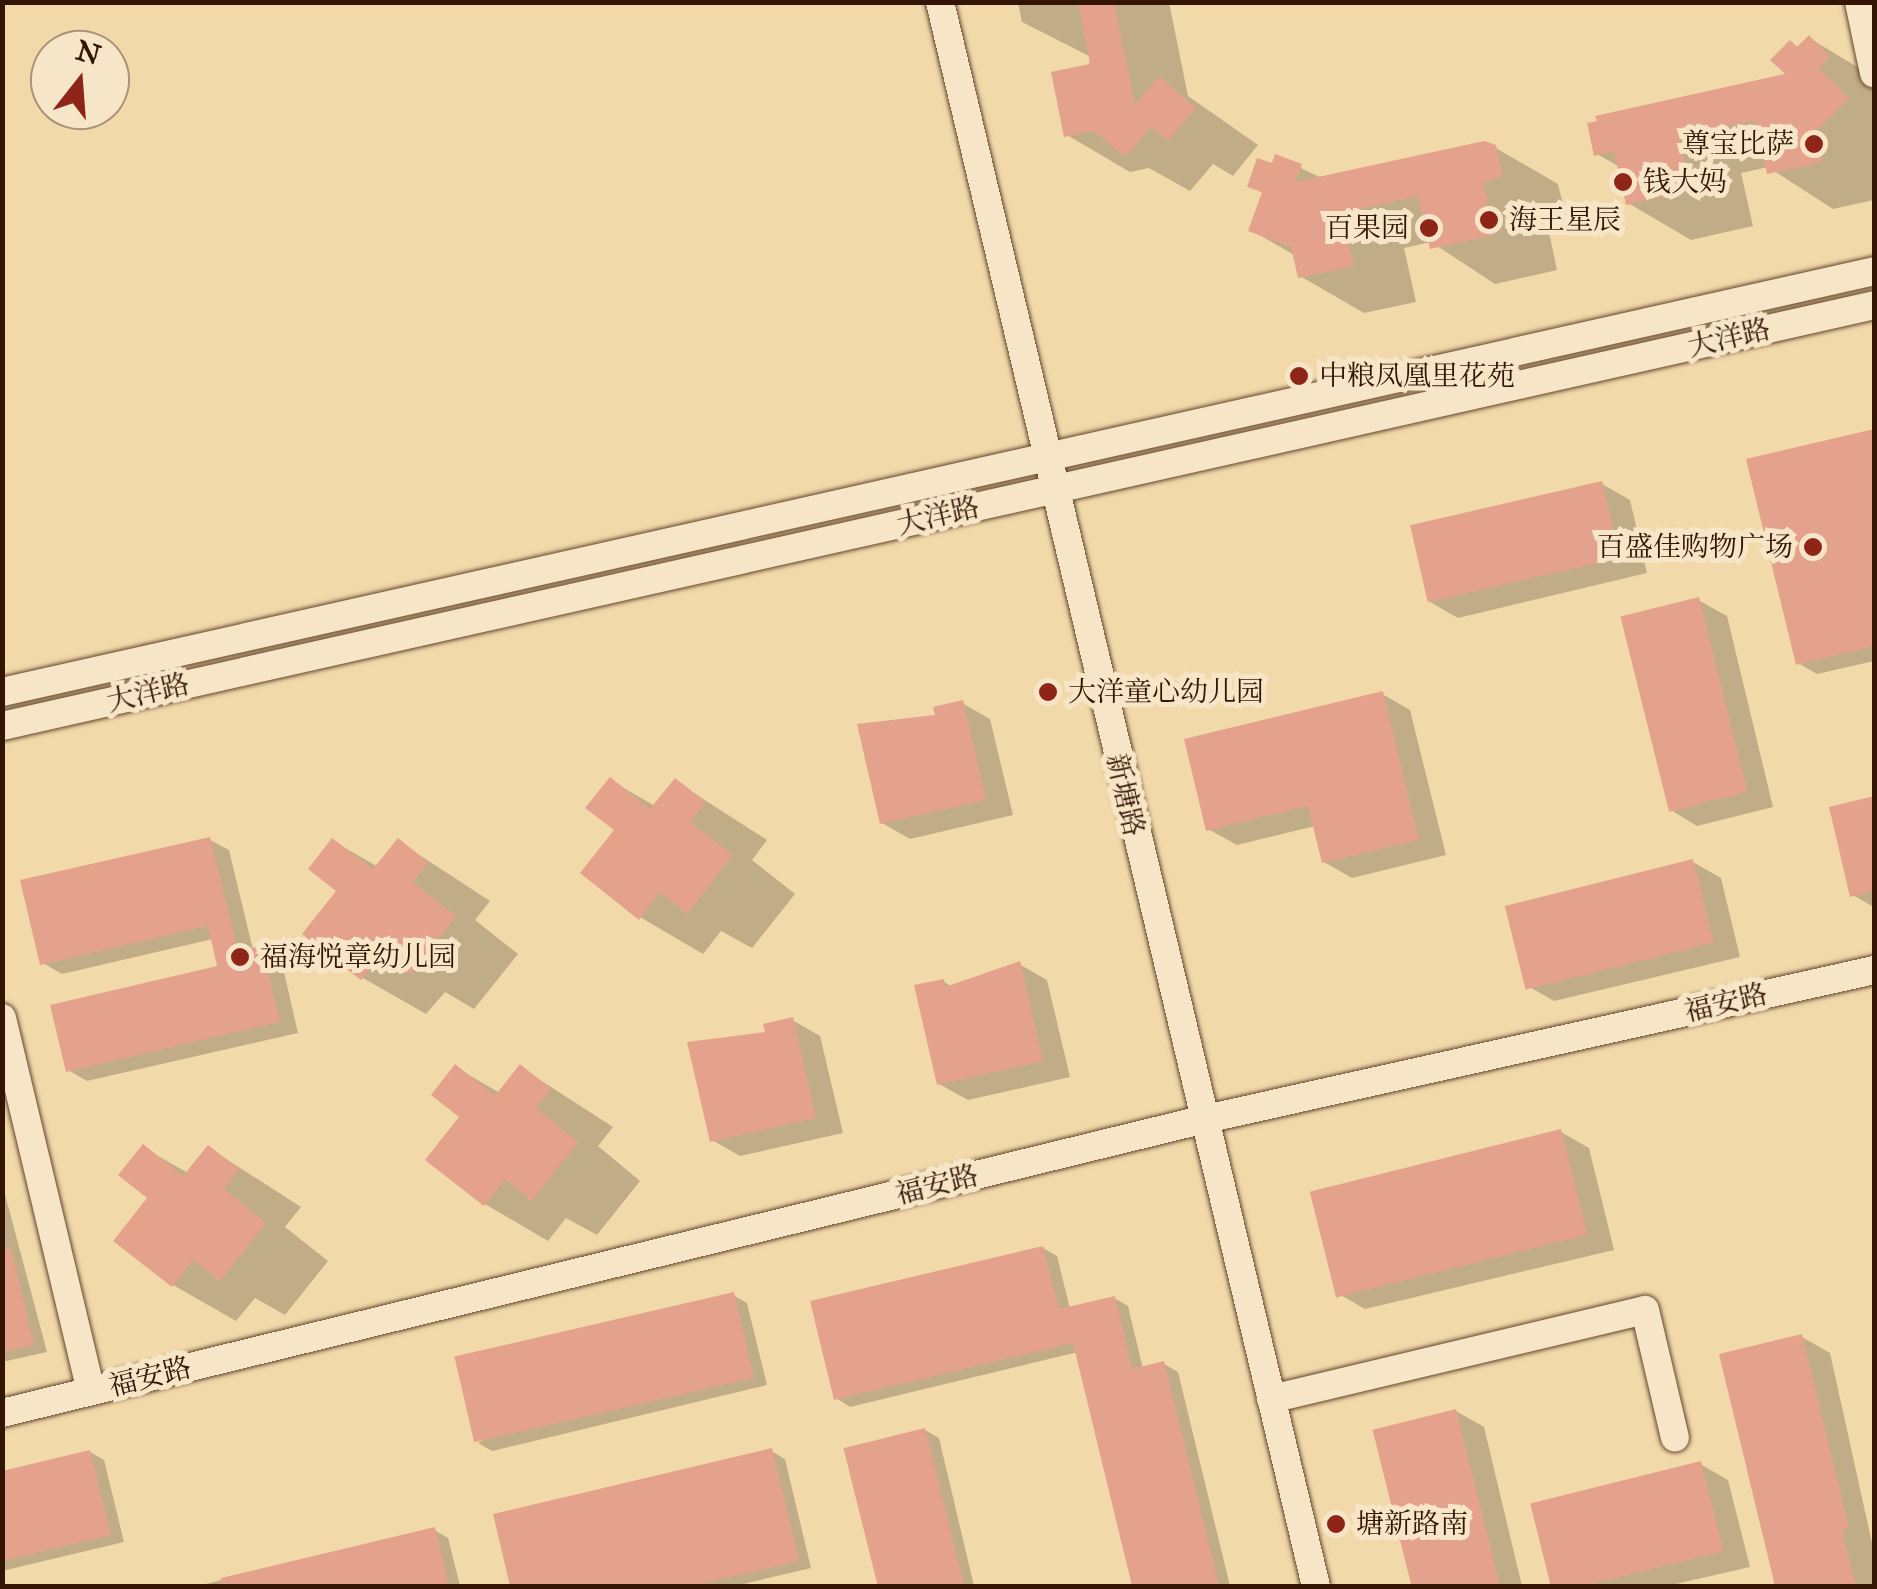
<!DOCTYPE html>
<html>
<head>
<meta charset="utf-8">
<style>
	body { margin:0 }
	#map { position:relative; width:1877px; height:1589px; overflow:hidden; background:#f1d9a9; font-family:"IM FELL Great Primer","Noto Serif SC",serif }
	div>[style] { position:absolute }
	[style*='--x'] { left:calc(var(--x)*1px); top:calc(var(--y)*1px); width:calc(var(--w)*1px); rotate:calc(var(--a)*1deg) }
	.shadow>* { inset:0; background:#0003 }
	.building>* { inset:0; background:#e4a28c; transform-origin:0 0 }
	.roads { filter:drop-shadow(0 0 2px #63462e) drop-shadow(0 0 2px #63462e) }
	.minor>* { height:28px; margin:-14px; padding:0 14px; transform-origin:14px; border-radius:14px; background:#f6e6c7 }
	.dots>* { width:28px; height:28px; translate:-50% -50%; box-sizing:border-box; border:5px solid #f6e6c7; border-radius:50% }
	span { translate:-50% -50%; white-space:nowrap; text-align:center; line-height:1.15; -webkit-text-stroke:10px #f6e6c7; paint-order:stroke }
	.poi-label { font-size:28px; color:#341505 }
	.right { translate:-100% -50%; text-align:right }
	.left { translate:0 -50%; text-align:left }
	.street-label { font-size:28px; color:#341505 }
	.frame { position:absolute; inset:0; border:5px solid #341505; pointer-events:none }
	.north { position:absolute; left:30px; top:30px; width:100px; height:100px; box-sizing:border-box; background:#f6e6c7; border:2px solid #a89279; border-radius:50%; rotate:17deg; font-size:28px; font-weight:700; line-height:40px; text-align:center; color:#341505 }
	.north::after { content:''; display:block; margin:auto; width:35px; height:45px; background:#8f2418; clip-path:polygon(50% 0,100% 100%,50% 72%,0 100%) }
</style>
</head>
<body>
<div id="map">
	<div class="shadow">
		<i style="clip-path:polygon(1018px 2px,1169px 2px,1188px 96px,1258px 145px,1233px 176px,1213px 164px,1190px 191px,1149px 168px,1130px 172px,1067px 135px,1091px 57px,1022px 22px)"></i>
		<i style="clip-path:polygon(1809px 38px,1874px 77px,1874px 200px,1833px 209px,1768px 167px,1741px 173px,1753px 226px,1691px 240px,1628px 203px,1620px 167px,1597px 154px,1790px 75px,1791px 43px,1800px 48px)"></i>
		<i style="clip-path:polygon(1494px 147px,1558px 184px,1565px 213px,1546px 218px,1557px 270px,1495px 284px,1431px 242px,1404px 248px,1416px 302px,1364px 313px,1300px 276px,1296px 256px,1251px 230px,1264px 194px,1250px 185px,1277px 157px,1324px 179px)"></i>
		<i style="clip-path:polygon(1874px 431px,1874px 661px,1817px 674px,1798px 663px,1749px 461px)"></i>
		<i style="clip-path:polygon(1602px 484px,1630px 500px,1647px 573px,1458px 618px,1430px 602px)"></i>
		<i style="clip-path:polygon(1698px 600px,1727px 616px,1773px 807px,1697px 826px,1669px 809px)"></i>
		<i style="clip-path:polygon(1382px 694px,1410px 710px,1446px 855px,1352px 878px,1324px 862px,1315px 826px,1237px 845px,1208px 829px)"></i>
		<i style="clip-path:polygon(962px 703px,990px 719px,1013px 815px,910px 839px,882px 823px,938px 717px)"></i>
		<i style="clip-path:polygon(610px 780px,655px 806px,675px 781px,767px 840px,752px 860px,795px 894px,752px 948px,721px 931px,703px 954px,640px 917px)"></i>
		<i style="clip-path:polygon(1874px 798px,1874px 905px,1872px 906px,1853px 895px,1832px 808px)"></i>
		<i style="clip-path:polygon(210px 840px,229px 850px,253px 950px,281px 959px,298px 1033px,87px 1081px,68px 1070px,220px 968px,213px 939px,62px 974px,43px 963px)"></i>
		<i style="clip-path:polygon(333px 841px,378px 867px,398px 841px,490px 901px,475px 920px,518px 954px,474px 1009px,445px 992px,426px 1014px,363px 978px)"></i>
		<i style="clip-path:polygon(1693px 862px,1721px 878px,1740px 957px,1554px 1001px,1526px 985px)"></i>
		<i style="clip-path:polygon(1019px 964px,1047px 980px,1070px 1077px,968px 1100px,939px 1084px,943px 981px,952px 987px)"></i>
		<i style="clip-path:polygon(792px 1020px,820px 1036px,843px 1133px,740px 1156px,712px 1140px,768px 1034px)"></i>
		<i style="clip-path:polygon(455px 1067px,500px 1093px,520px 1067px,613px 1127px,598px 1146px,640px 1181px,597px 1235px,566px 1218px,548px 1241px,485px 1204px)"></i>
		<i style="clip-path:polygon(1561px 1132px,1589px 1148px,1614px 1250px,1365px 1309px,1337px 1293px)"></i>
		<i style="clip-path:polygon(144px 1148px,188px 1173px,209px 1148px,301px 1207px,285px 1227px,328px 1261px,285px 1315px,255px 1298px,236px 1321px,173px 1285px)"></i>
		<i style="clip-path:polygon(2px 1183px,47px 1352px,2px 1362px)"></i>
		<i style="clip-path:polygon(1043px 1248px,1057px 1256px,1070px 1309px,1114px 1298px,1128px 1306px,1143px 1369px,1164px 1364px,1178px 1372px,1230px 1586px,1135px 1586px,1078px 1352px,850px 1407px,836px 1398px)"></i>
		<i style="clip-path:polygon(733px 1295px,747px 1303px,767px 1385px,492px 1451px,478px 1443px)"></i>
		<i style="clip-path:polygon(1802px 1337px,1830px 1353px,1874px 1552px,1874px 1586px,1774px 1586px)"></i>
		<i style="clip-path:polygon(1456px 1411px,1484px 1427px,1522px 1586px,1414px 1586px,1375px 1430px)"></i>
		<i style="clip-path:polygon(925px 1430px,939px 1438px,974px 1586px,879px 1586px,846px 1449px)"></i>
		<i style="clip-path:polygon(771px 1451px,785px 1459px,811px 1568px,735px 1586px,513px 1586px,496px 1516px)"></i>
		<i style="clip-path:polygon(90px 1452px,104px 1460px,124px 1542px,2px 1571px,2px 1473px)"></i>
		<i style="clip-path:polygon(1700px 1464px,1728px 1480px,1750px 1567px,1667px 1586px,1553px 1586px,1533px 1504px)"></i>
		<i style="clip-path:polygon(434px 1530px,448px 1538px,460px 1586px,197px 1586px)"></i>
	</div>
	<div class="building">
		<i style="clip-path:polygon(1078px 2px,1114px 2px,1135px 105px,1159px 76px,1196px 108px,1168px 141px,1151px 127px,1125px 157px,1094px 131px,1064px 137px,1051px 72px,1090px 64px)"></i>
		<i style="clip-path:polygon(1809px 35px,1830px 57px,1819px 69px,1849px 98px,1816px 131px,1823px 162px,1767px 174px,1755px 120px,1679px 137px,1691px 190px,1626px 205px,1614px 151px,1594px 156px,1587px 123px,1597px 121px,1595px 116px,1785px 74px,1770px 60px,1790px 40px,1797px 47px)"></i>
		<i style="clip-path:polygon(1484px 141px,1496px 145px,1503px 177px,1483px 182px,1495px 235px,1430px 249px,1418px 196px,1342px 213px,1354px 266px,1298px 278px,1291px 247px,1248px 231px,1262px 192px,1247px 187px,1257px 158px,1272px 163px,1275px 154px,1302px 164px,1295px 182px)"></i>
		<i style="clip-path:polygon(1874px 429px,1874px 646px,1796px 665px,1746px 459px)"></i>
		<i style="left:1602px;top:481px;width:79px;height:197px;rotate:77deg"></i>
		<i style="left:1699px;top:597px;width:201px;height:81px;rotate:76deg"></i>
		<i style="clip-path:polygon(1383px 691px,1419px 840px,1322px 863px,1308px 806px,1206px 831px,1184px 739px)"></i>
		<i style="clip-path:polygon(963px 700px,986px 800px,880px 824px,857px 724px,935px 715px,933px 707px)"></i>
		<i style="clip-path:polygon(610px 777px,650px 809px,675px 778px,706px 802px,690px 822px,733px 855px,687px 914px,660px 892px,639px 920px,580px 873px,614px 830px,585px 808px)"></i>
		<i style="clip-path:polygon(1874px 796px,1874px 891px,1850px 897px,1829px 807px)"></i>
		<i style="clip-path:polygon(210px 837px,238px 951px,262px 946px,280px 1022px,66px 1072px,50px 1005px,217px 966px,208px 926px,40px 965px,20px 880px)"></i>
		<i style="clip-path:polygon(332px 838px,373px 869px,398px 838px,429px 863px,413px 882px,456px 916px,410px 975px,383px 954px,361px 980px,302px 934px,336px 891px,308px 869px)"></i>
		<i style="left:1693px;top:859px;width:86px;height:194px;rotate:76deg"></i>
		<i style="clip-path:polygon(1020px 961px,1043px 1061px,937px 1085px,914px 985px,944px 979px,945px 987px)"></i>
		<i style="clip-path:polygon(793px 1017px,816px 1118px,710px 1142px,687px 1042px,765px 1032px,763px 1024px)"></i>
		<i style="clip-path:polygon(455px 1064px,495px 1096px,520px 1064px,551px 1089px,536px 1108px,578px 1142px,532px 1201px,505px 1179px,484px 1206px,425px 1160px,459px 1117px,431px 1095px)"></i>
		<i style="left:1561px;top:1129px;width:109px;height:259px;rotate:76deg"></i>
		<i style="clip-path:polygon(143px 1144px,183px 1176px,208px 1145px,239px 1169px,224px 1189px,266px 1223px,220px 1281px,193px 1260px,172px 1287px,113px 1241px,147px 1198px,118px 1175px)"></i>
		<i style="clip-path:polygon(1043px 1246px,1059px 1309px,1115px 1296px,1132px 1369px,1164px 1361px,1219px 1586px,1132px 1586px,1073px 1343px,834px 1400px,810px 1301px)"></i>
		<i style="clip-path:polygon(11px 1248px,34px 1345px,2px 1352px,2px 1249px)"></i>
		<i style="left:734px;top:1292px;width:88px;height:287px;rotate:77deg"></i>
		<i style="clip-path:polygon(1802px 1334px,1849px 1528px,1842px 1530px,1856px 1586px,1775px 1586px,1719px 1354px)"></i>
		<i style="left:1456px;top:1409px;width:182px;height:86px;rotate:76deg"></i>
		<i style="left:925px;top:1428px;width:163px;height:84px;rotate:76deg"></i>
		<i style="clip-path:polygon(772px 1448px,799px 1561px,692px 1586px,510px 1586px,493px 1514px)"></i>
		<i style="clip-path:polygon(90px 1450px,111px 1535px,2px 1561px,2px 1471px)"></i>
		<i style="left:1701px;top:1461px;width:93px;height:176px;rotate:76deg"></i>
		<i style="clip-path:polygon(435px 1527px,449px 1586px,222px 1586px,221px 1578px)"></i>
	</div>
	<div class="roads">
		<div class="minor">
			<i style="--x:940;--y:2;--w:1628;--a:76.65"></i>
			<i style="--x:1859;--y:2;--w:73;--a:78.1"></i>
			<i style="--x:2;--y:692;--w:1919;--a:-12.67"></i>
			<i style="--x:2;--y:726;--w:1919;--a:-12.67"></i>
			<i style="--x:2;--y:1018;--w:383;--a:76.6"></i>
			<i style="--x:1271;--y:1399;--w:384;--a:-13.4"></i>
			<i style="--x:1645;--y:1310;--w:131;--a:76.8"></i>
			<i style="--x:2;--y:1413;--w:1234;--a:-13.73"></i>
			<i style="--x:1201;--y:1120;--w:690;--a:-12.56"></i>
		</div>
	</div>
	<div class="dots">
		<i style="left:1814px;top:144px;background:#8f2418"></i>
		<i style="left:1623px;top:182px;background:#8f2418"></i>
		<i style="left:1489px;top:220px;background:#8f2418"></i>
		<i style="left:1429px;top:228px;background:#8f2418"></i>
		<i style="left:1299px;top:376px;background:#8f2418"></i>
		<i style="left:1813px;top:547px;background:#8f2418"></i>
		<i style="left:1048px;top:692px;background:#8f2418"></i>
		<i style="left:240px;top:957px;background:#8f2418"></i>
		<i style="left:1336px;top:1524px;background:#8f2418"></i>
	</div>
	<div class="poi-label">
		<span class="right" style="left:1794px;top:144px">尊宝比萨</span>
		<span class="left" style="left:1643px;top:182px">钱大妈</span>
		<span class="left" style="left:1509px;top:220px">海王星辰</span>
		<span class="right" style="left:1409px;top:228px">百果园</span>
		<span class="left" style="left:1319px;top:376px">中粮凤凰里花苑</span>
		<span class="right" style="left:1793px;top:547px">百盛佳购物广场</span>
		<span class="left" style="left:1068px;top:692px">大洋童心幼儿园</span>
		<span class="left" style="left:260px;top:957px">福海悦章幼儿园</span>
		<span class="left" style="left:1356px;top:1524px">塘新路南</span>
	</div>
	<div class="street-label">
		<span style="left:1729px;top:338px;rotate:-13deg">大洋路</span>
		<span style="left:938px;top:516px;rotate:-13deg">大洋路</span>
		<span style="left:148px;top:693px;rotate:-13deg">大洋路</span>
		<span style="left:1125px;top:795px;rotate:77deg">新塘路</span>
		<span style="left:1726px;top:1003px;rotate:-13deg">福安路</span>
		<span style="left:937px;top:1185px;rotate:-14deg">福安路</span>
		<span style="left:150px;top:1377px;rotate:-14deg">福安路</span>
	</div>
	<div class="frame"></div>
	<div class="north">N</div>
</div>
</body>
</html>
